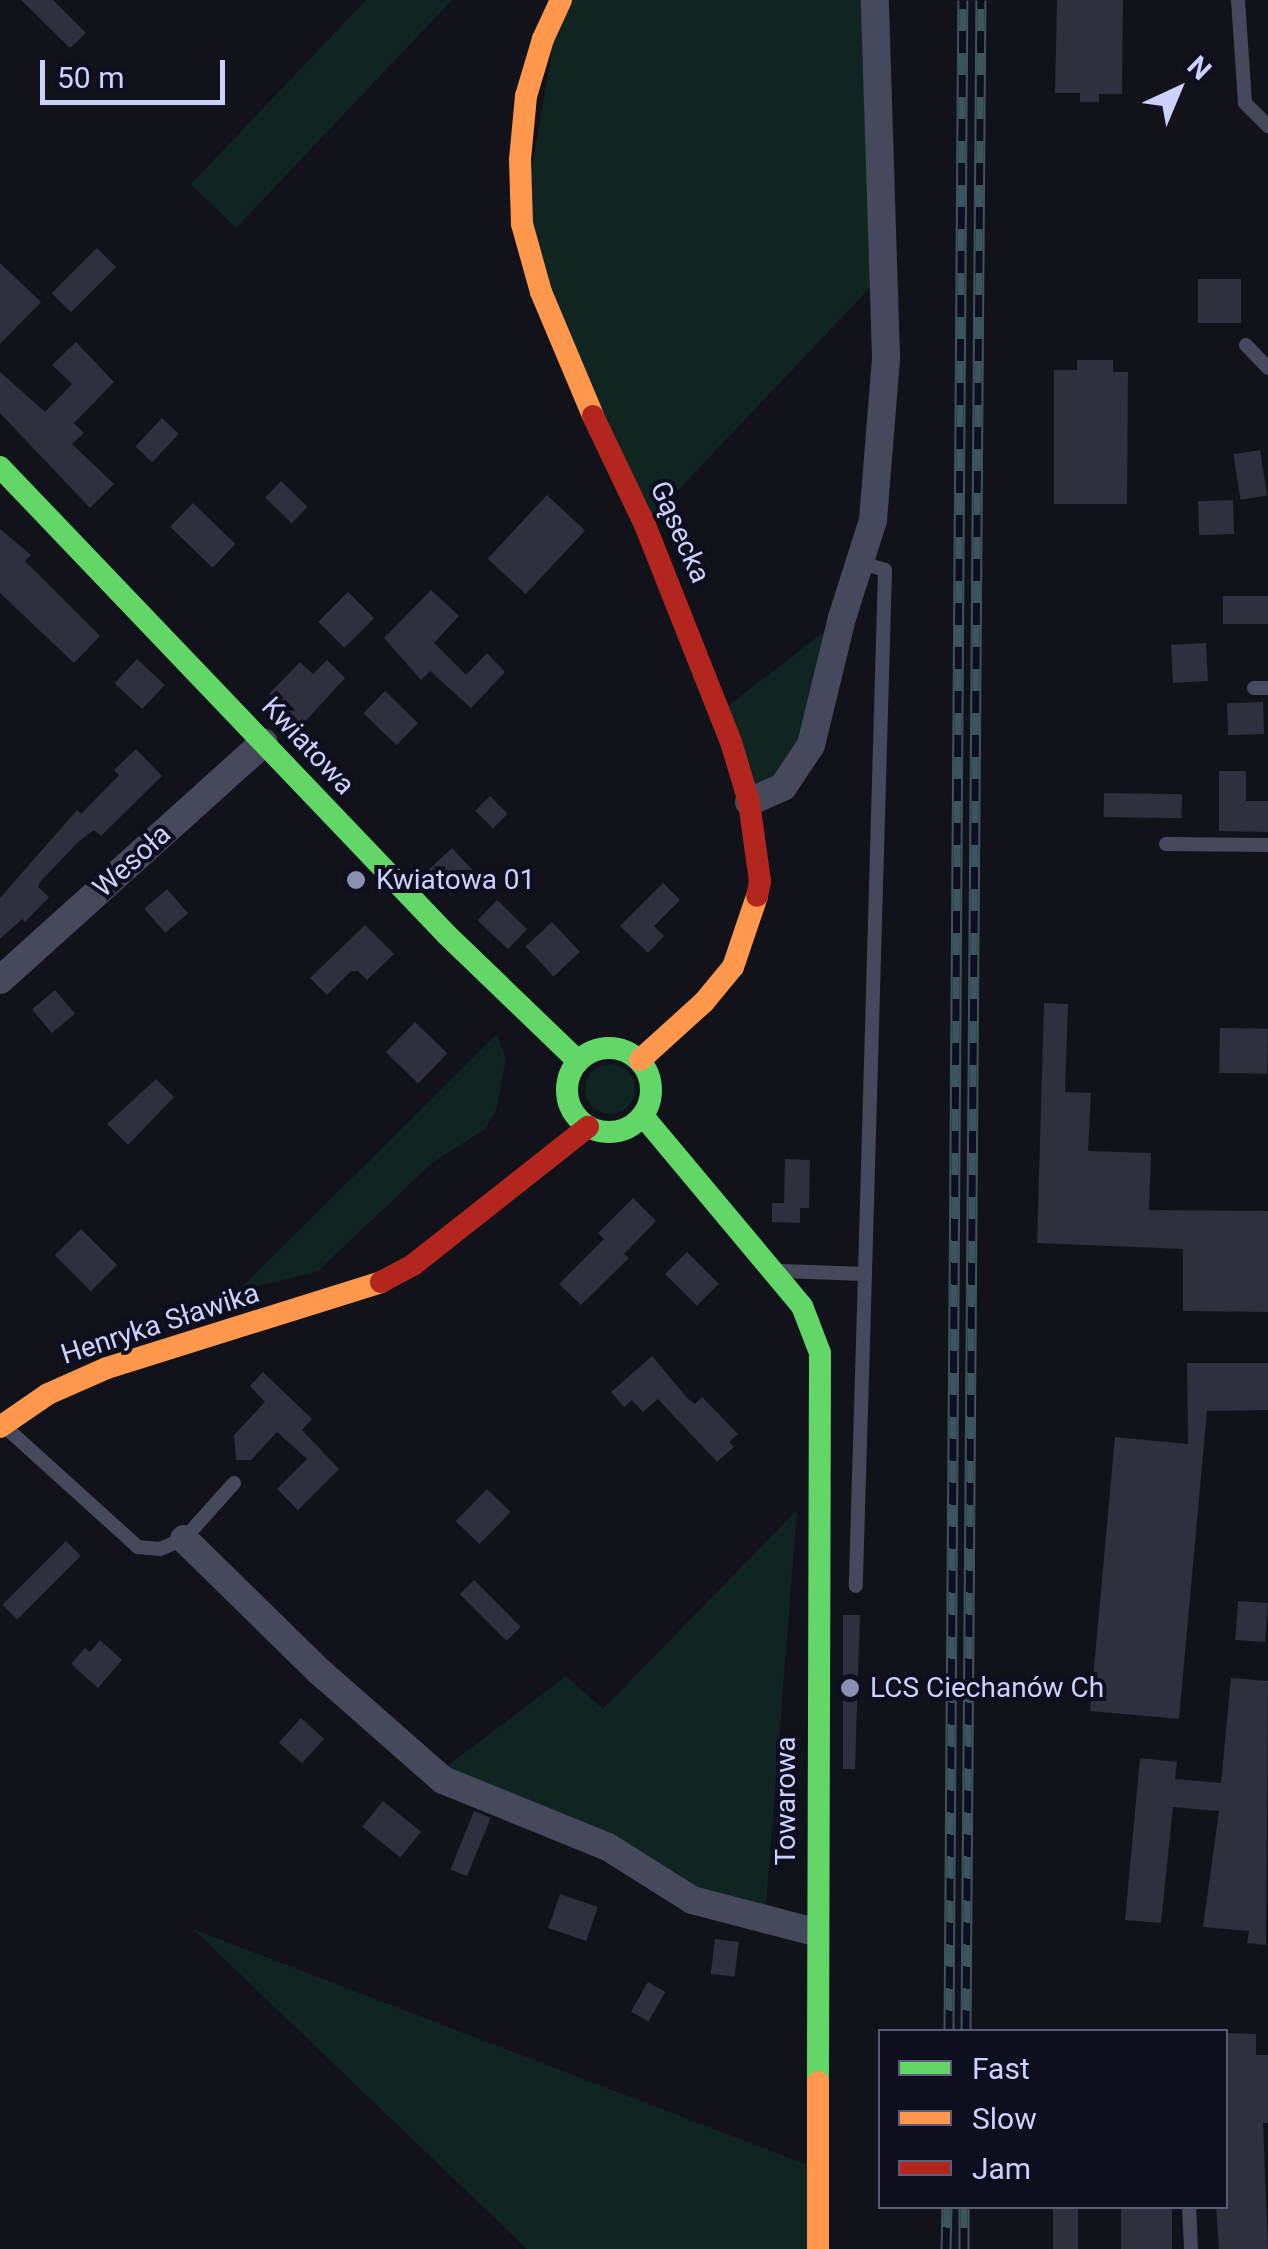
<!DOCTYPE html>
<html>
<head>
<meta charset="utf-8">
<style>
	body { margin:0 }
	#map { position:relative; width:1268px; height:2249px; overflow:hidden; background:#11121a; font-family:Roboto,sans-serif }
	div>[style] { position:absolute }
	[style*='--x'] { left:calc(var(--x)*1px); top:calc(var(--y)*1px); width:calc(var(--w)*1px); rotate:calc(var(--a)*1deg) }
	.green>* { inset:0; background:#102521 }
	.round { border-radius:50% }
	.building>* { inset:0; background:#2f2f3d; transform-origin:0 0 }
	.lane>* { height:14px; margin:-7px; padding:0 7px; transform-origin:7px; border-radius:7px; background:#46495b }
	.street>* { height:28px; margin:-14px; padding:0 14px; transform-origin:14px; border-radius:14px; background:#46495b }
	.fast>* { height:22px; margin:-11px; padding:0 11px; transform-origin:11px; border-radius:11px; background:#63d668 }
	.fast>.ring { margin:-11px; padding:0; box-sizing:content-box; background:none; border:22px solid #63d668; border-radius:50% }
	.slow>* { height:22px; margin:-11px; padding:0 11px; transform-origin:11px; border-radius:11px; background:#ff974d }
	.jam>* { height:22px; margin:-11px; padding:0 11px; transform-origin:11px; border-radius:11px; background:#b3261e }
	.rail>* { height:11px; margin-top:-5.5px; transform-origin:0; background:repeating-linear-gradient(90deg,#0d0e1e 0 22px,#3c555d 0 44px); box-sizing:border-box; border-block:2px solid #3c555d }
	.dots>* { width:28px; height:28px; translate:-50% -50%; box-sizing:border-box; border:5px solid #0d0e1e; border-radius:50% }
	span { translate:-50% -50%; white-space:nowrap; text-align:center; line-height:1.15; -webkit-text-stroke:8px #0d0e1e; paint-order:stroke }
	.street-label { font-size:28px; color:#cdd2fd }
	.poi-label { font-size:28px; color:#cdd2fd }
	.left { translate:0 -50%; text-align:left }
	.legend { position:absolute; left:878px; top:2029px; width:350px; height:180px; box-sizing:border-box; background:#0d0e1e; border:2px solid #5a5c77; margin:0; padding:12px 18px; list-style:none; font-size:30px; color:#cdd2fd }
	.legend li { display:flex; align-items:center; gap:20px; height:50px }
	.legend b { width:50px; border:2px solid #5a5c77 }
	.north { position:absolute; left:1128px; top:40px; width:100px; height:100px; -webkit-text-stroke:8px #0d0e1e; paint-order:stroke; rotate:44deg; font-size:28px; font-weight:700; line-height:40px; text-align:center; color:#cdd2fd }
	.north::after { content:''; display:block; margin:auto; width:35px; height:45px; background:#cdd2fd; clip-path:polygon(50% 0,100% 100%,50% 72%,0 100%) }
	.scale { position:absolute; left:40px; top:60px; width:185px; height:45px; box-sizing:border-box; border:5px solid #cdd2fd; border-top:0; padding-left:12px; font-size:30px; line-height:35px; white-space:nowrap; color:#cdd2fd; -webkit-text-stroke:8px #0d0e1e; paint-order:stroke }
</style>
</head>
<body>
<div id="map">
	<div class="green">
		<i style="clip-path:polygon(366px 0,452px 0,236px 228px,191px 184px)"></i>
		<i style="clip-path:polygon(561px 0,875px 0,884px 273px,645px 525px,522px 224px)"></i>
		<i style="clip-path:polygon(842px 618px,811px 745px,749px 802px,720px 712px)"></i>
		<i style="clip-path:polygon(497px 1034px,506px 1059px,496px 1110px,485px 1129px,432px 1163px,318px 1271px,238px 1291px)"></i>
		<i class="round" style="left:585px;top:1064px;width:50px;height:50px"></i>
		<i style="clip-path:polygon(797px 1510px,765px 1917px,707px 1896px,442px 1770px,566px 1676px,603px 1709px)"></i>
		<i style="clip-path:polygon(193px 1929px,818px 2169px,818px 2249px,527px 2249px)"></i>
	</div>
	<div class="building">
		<i style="clip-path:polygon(21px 0,53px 0,86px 33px,70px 48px)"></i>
		<i style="clip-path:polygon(1057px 0,1123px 0,1122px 94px,1099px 94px,1099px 102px,1080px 102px,1080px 93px,1055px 93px)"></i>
		<i style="left:97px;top:248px;width:27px;height:64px;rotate:45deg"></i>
		<i style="clip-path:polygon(0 263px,41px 302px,0 344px)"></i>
		<i style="left:1198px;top:279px;width:43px;height:44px"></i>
		<i style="clip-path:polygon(76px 342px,114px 382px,74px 423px,84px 433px,72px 444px,114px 484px,90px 508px,0 413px,0 372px,45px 412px,72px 384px,52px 365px)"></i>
		<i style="clip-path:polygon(1077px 360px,1113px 360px,1113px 372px,1128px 372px,1127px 504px,1054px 504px,1054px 370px,1077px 370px)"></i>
		<i style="left:162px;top:418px;width:23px;height:39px;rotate:43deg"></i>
		<i style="left:1260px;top:450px;width:46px;height:27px;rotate:81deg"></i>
		<i style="left:281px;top:481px;width:37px;height:23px;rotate:44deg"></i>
		<i style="left:547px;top:495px;width:52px;height:87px;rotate:43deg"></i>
		<i style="left:1233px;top:500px;width:34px;height:35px;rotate:88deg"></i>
		<i style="left:193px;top:503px;width:59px;height:33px;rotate:44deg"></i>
		<i style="clip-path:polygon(0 529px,31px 555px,25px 561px,100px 636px,74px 663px,0 593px)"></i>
		<i style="clip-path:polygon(431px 590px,459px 616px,434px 643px,466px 675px,487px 653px,505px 672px,471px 708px,430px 671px,421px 680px,384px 638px)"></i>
		<i style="left:348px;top:592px;width:37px;height:42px;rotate:45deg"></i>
		<i style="left:1268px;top:596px;width:28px;height:45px;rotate:90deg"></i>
		<i style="left:1206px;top:643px;width:38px;height:35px;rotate:87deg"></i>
		<i style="left:137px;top:659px;width:38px;height:33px;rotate:43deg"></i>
		<i style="clip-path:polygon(327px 660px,345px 678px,302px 725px,269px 694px,300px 662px,313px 674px)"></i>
		<i style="left:385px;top:691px;width:46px;height:31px;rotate:44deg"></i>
		<i style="left:1263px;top:702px;width:32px;height:36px;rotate:88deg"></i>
		<i style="clip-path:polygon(136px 749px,162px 776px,101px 836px,94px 830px,78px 842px,41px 881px,38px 887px,49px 897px,25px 922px,22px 919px,0 939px,0 898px,77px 810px,81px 814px,119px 775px,114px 770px)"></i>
		<i style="clip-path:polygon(1219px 771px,1246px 771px,1246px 801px,1268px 801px,1268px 832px,1219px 831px)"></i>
		<i style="left:1104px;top:793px;width:78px;height:24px;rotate:1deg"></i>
		<i style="left:490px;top:796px;width:25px;height:21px;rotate:45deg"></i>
		<i style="left:452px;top:848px;width:33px;height:32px;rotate:47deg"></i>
		<i style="clip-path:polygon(663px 883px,680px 900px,654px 926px,664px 936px,648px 953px,620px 926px)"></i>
		<i style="left:167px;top:889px;width:32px;height:30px;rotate:49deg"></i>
		<i style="left:497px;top:900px;width:42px;height:28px;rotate:44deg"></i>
		<i style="left:552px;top:922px;width:41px;height:36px;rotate:47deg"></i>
		<i style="clip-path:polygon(365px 925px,394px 954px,367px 980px,358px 971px,351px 971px,327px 995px,310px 978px)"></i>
		<i style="left:55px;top:990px;width:31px;height:30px;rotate:50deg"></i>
		<i style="clip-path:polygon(1044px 1003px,1068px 1004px,1065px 1092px,1091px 1093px,1088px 1151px,1151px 1153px,1149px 1210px,1268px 1211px,1268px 1312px,1183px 1311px,1183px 1249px,1037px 1243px)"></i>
		<i style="left:415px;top:1022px;width:45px;height:42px;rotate:44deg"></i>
		<i style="left:1220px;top:1028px;width:48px;height:45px;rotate:1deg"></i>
		<i style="clip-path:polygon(156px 1079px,174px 1097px,128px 1145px,107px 1124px)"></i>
		<i style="clip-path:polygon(785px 1159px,810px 1160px,809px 1208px,800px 1208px,800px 1223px,772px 1222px,772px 1203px,784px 1203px)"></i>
		<i style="clip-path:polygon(633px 1198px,656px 1221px,624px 1254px,629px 1258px,581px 1305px,559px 1284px,604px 1239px,598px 1233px)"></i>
		<i style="left:81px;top:1229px;width:51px;height:37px;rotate:45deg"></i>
		<i style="left:687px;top:1252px;width:45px;height:31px;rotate:45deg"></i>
		<i style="clip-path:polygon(652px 1356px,688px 1399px,695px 1404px,702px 1397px,738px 1434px,729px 1442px,734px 1447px,717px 1462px,658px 1399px,643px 1412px,632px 1400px,624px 1407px,611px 1392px)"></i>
		<i style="clip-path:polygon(1187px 1363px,1268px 1363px,1268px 1410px,1207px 1411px,1179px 1719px,1090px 1711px,1115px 1437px,1188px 1444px)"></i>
		<i style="clip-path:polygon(263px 1372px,312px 1419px,302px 1430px,339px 1469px,298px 1510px,277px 1489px,307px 1459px,277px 1432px,251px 1460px,236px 1460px,234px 1435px,265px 1402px,250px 1386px)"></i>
		<i style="left:487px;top:1489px;width:33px;height:45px;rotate:44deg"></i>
		<i style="left:66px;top:1541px;width:21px;height:90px;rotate:45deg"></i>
		<i style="left:474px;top:1580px;width:66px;height:20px;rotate:45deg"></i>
		<i style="left:1238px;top:1601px;width:30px;height:39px;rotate:4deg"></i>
		<i style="clip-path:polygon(843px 1615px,860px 1615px,855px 1769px,843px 1769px)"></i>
		<i style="clip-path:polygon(100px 1640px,122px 1660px,98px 1688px,71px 1664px,85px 1648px,90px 1652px)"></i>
		<i style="clip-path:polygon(1231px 1678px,1268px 1681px,1266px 1945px,1247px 1943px,1249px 1931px,1203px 1927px,1219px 1811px,1173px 1807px,1161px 1923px,1125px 1920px,1140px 1758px,1177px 1762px,1175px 1779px,1221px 1783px)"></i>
		<i style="left:301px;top:1718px;width:31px;height:33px;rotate:42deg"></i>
		<i style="left:383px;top:1801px;width:49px;height:33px;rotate:39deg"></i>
		<i style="left:474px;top:1811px;width:18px;height:63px;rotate:22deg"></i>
		<i style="left:560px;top:1894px;width:40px;height:36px;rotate:19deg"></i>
		<i style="left:715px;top:1939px;width:24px;height:35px;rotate:7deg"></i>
		<i style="left:648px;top:1982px;width:20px;height:34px;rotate:30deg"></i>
		<i style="clip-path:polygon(1226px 2033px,1256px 2034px,1256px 2055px,1268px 2055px,1268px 2123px,1263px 2123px,1268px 2249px,1219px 2249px,1216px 2206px,1226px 2206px)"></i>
		<i style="left:1053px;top:2206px;width:25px;height:43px"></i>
		<i style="left:1121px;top:2206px;width:51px;height:43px"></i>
	</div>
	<div class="lane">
		<i style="--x:1238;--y:0;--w:103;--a:86.1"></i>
		<i style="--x:1245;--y:103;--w:33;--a:45"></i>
		<i style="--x:1246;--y:345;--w:32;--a:46"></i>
		<i style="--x:862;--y:563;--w:24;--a:17"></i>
		<i style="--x:885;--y:570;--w:704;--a:91.63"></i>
		<i style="--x:1254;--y:688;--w:14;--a:0"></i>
		<i style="--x:1166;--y:844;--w:102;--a:0.6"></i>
		<i style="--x:783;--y:1271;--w:82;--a:2.1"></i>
		<i style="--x:865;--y:1274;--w:312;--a:91.7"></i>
		<i style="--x:4;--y:1426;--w:181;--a:42.1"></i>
		<i style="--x:138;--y:1547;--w:22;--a:5"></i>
		<i style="--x:160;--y:1549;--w:26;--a:-23"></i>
		<i style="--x:184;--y:1539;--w:75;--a:-48.2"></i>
		<i style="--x:1189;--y:2206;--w:43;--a:87.3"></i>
	</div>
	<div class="street">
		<i style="--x:749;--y:802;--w:37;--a:-24"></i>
		<i style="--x:783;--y:787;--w:50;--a:-56.3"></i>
		<i style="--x:811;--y:745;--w:131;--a:-76.3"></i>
		<i style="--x:842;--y:618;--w:103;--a:-72.4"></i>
		<i style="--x:873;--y:520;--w:164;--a:-85.4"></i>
		<i style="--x:886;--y:357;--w:357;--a:-91.8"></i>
		<i style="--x:0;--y:980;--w:355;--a:-42"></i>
		<i style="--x:184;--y:1539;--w:190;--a:44.4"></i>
		<i style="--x:320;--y:1672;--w:164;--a:41.3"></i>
		<i style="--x:443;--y:1780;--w:178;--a:22.1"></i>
		<i style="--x:608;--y:1847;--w:99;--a:32.2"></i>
		<i style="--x:692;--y:1900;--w:127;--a:14.6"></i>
	</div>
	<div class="fast">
		<i style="--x:0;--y:467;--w:647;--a:46.31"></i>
		<i style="--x:447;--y:935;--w:182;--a:43.9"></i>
		<i class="ring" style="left:567px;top:1048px;width:62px;height:62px"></i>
		<i style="--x:643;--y:1116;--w:248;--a:50.1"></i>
		<i style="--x:802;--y:1306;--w:50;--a:69"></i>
		<i style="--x:820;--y:1353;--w:729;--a:90.16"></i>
	</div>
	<div class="slow">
		<i style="--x:561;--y:0;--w:43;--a:114.8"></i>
		<i style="--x:543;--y:39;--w:59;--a:106.6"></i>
		<i style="--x:526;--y:96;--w:64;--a:95.4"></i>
		<i style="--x:520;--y:160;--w:64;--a:88.2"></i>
		<i style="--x:522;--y:224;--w:71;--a:74.4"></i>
		<i style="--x:541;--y:292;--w:134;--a:67.2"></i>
		<i style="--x:640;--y:1060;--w:86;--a:-42.2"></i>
		<i style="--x:704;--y:1002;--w:45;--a:-50.4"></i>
		<i style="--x:733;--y:967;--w:75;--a:-71.3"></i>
		<i style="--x:0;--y:1427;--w:58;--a:-34.5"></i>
		<i style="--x:48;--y:1394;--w:64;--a:-23.8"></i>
		<i style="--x:107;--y:1368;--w:287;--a:-17.4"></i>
		<i style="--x:818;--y:2249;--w:167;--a:-90"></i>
	</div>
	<div class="jam">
		<i style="--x:593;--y:416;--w:121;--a:64.5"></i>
		<i style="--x:645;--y:525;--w:233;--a:68.4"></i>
		<i style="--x:731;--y:742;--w:63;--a:73.3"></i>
		<i style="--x:749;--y:802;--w:80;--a:82.1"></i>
		<i style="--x:760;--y:881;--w:15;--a:101"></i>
		<i style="--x:381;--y:1282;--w:36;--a:-28"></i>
		<i style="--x:413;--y:1265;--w:223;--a:-38.3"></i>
	</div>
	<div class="rail">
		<i style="--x:949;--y:2032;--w:2032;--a:-89.61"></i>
		<i style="--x:966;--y:2032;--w:2032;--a:-89.58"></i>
		<i style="--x:946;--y:2249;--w:43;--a:-88.7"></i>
		<i style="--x:964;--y:2249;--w:43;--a:-90"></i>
	</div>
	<div class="dots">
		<i style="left:356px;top:880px;background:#8b8fae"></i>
		<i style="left:850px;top:1688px;background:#8b8fae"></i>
	</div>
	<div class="street-label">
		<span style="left:680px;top:532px;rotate:66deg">Gąsecka</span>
		<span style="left:308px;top:746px;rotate:47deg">Kwiatowa</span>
		<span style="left:132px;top:861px;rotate:-42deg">Wesoła</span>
		<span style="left:160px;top:1324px;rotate:-18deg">Henryka Sławika</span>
		<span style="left:786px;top:1801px;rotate:-90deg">Towarowa</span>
	</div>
	<div class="poi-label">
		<span class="left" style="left:376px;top:880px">Kwiatowa 01</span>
		<span class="left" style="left:870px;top:1688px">LCS Ciechanów Ch</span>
	</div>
	<ul class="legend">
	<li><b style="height:12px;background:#63d668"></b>Fast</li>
	<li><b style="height:12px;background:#ff974d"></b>Slow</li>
	<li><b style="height:12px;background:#b3261e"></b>Jam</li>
	</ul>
	<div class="north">N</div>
	<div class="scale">50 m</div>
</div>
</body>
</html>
